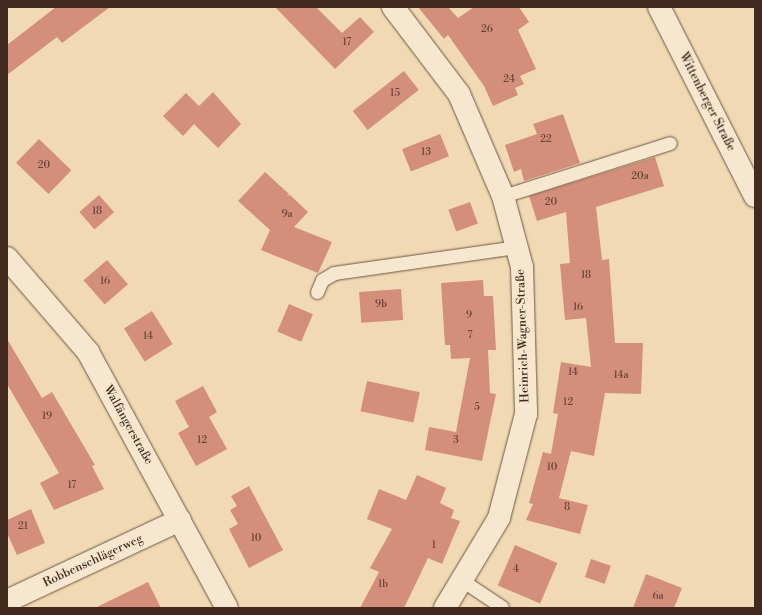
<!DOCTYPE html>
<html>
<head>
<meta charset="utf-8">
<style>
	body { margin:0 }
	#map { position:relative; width:762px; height:615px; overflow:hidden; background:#f1dab3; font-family:"Libre Bodoni",serif }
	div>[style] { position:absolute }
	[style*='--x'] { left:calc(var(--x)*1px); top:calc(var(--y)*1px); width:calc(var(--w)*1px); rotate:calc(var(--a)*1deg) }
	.building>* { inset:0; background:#d48e7c; transform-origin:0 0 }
	.roads { filter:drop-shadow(0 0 1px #6e5644) drop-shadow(0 0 1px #6e5644) }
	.service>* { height:13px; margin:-6.5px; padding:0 6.5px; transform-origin:6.5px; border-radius:6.5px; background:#f6e7ce }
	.minor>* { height:22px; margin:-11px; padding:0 11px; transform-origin:11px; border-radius:11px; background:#f6e7ce }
	.secondary>* { height:22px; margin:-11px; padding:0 11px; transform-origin:11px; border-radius:11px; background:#f6e7ce }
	span { translate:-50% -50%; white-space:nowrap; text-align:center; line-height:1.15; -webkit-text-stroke:4px #f6e7ce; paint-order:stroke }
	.number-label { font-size:10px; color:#664336 }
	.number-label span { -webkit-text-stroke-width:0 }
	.street-label { font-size:12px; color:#422a1f }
	.frame { position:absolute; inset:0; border:8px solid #422a1f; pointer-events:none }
</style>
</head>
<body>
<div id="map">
	<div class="building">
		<i style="clip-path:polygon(56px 7px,110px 7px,62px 43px,57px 37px,7px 75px,7px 45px)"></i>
		<i style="clip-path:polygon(275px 7px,316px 7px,342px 33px,360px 17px,374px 32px,335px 69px)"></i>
		<i style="clip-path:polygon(418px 7px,448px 7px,458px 18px,474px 7px,519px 7px,529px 22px,518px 30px,536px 69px,520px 76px,524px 84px,515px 88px,518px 95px,493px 106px,484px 86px,448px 35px,444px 39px)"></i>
		<i style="left:404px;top:71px;width:24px;height:65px;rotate:52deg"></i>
		<i style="clip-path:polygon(213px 92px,241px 124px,218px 148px,194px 124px,183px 136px,163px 116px,186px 93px,199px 106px)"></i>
		<i style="clip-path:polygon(563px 114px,580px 163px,524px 181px,521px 169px,514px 172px,505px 145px,537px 134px,533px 124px)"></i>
		<i style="left:440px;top:134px;width:24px;height:41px;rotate:68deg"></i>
		<i style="left:39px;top:139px;width:45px;height:33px;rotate:44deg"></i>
		<i style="clip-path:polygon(655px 157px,664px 186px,596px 207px,602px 260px,609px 259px,615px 343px,643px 343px,641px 394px,605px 393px,594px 456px,571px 451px,559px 498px,588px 505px,580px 534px,526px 520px,533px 504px,529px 503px,543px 452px,551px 454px,558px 414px,553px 413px,561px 362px,591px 367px,586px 318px,565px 320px,560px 264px,570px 263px,566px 212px,537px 221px,529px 196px)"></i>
		<i style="clip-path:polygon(265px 172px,289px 194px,287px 196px,290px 195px,308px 212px,294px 227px,332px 242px,318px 273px,261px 250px,270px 230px,238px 201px)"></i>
		<i style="left:99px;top:195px;width:23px;height:26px;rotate:49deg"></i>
		<i style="left:470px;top:202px;width:23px;height:23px;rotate:70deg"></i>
		<i style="left:107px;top:260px;width:32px;height:31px;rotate:49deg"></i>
		<i style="clip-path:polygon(483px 280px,484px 296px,493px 296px,496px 350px,488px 350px,490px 393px,496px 394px,482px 461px,425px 450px,429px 427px,456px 432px,470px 358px,451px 359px,450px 345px,445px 345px,441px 283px)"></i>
		<i style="left:401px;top:289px;width:31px;height:42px;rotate:86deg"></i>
		<i style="left:289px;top:304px;width:26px;height:30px;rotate:23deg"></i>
		<i style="left:152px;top:311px;width:39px;height:33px;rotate:58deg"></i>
		<i style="clip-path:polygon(7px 339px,42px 398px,52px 392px,95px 465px,92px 466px,104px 489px,54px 510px,40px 483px,59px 473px,7px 384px)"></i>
		<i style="left:367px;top:381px;width:54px;height:31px;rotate:12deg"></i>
		<i style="clip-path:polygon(203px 386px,217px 412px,209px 417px,227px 449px,196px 466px,178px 433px,189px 427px,175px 401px)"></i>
		<i style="clip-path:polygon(417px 475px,446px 488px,440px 503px,454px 510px,451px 518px,460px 521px,442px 564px,428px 558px,404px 608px,360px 608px,379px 572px,370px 568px,392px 529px,367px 519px,379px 489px,406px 500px)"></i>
		<i style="clip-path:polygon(249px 486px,283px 550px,249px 568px,229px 529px,238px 524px,230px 510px,237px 506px,231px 496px)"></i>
		<i style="clip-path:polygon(31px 509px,45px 543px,17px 555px,7px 533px,7px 520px)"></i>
		<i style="left:515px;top:545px;width:46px;height:44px;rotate:23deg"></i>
		<i style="left:591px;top:559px;width:21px;height:19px;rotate:19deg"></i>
		<i style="clip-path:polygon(646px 574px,682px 588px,674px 608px,633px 608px)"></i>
		<i style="clip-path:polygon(148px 582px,161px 608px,95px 608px)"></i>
	</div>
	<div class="roads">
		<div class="service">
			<i style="--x:503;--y:196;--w:175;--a:-17.6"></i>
			<i style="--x:317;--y:292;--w:13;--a:-67"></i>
			<i style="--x:322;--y:280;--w:14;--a:-30"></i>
			<i style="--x:334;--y:273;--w:185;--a:-8.1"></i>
			<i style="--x:463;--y:581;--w:47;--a:33.7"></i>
		</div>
		<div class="minor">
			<i style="--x:393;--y:7;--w:109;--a:52.8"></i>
			<i style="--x:459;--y:94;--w:111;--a:66.7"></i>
			<i style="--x:503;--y:196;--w:73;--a:75"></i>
			<i style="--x:522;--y:267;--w:147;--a:88.4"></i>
			<i style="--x:526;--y:414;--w:107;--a:104.6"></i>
			<i style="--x:499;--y:518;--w:105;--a:121"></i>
			<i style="--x:7;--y:258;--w:124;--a:49.2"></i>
			<i style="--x:88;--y:352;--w:291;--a:61.5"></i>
			<i style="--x:7;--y:601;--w:191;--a:-25.1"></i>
		</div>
		<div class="secondary">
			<i style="--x:659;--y:7;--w:212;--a:63.1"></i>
		</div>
	</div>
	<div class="number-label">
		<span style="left:487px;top:30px">26</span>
		<span style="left:347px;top:43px">17</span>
		<span style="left:509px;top:80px">24</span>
		<span style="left:395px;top:94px">15</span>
		<span style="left:546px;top:140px">22</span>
		<span style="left:426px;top:153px">13</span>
		<span style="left:44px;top:166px">20</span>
		<span style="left:640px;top:177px">20a</span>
		<span style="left:551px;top:203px">20</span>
		<span style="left:97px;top:212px">18</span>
		<span style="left:287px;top:215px">9a</span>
		<span style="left:586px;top:276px">18</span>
		<span style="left:105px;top:282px">16</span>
		<span style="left:381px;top:305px">9b</span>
		<span style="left:578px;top:308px">16</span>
		<span style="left:469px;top:316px">9</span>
		<span style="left:470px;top:336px">7</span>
		<span style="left:148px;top:337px">14</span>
		<span style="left:573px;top:373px">14</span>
		<span style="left:621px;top:376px">14a</span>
		<span style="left:568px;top:403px">12</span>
		<span style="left:477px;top:408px">5</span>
		<span style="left:47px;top:417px">19</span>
		<span style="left:202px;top:441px">12</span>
		<span style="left:456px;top:441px">3</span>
		<span style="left:552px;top:468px">10</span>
		<span style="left:72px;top:486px">17</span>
		<span style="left:567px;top:508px">8</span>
		<span style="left:23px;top:527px">21</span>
		<span style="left:256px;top:539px">10</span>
		<span style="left:434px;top:546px">1</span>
		<span style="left:516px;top:570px">4</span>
		<span style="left:383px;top:585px">1b</span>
		<span style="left:658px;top:597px">6a</span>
	</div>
	<div class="street-label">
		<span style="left:707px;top:102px;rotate:63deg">Wittenberger Straße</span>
		<span style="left:523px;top:336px;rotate:-92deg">Heinrich-Wagner-Straße</span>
		<span style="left:128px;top:425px;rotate:61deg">Walfängerstraße</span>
		<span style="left:93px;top:561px;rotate:-25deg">Robbenschlägerweg</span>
	</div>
	<div class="frame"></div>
</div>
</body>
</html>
